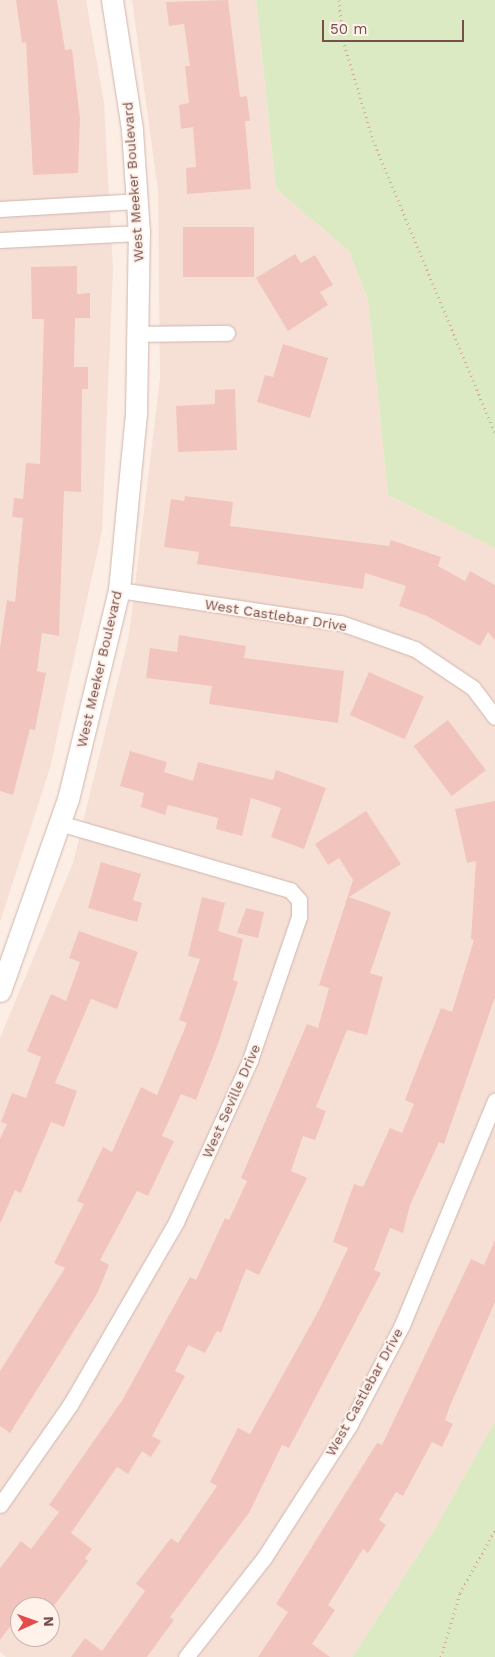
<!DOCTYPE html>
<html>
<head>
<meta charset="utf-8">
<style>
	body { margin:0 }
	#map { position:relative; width:495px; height:1657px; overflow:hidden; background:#fceee5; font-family:"Work Sans",sans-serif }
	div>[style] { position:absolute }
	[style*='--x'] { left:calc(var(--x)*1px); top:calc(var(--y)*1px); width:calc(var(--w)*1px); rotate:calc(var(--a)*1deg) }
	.residential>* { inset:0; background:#f6e0d6 }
	.green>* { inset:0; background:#dceac3 }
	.building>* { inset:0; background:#f1c5bd; transform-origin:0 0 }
	.path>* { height:3px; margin-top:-1.5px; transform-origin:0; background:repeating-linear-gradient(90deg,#d6a8a0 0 1px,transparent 0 5px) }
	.roads { filter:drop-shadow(0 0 1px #d0b5ae) drop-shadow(0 0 1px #d0b5ae) }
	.street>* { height:15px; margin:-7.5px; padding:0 7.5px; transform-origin:7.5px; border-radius:7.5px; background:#fff }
	.secondary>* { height:21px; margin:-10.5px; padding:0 10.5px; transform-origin:10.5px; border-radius:10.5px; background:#fff }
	span { translate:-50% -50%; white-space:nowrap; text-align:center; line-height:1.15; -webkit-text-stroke:4px #fff2eb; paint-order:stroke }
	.street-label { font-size:14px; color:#754f4a }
	.north { position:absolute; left:10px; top:1597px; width:50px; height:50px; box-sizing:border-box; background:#fff2eb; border:1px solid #c8b1ab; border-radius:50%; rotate:88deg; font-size:14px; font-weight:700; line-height:20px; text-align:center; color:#754f4a }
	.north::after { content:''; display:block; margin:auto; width:18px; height:22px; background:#e54b4d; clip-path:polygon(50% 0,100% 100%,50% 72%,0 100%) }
	.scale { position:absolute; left:322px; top:20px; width:142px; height:22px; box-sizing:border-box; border:2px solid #754f4a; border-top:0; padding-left:6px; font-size:15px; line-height:18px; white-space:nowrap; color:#754f4a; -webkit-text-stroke:4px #fff2eb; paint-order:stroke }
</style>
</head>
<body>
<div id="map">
	<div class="residential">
		<i style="clip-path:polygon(0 0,86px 0,104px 103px,113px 270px,102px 531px,50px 768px,0 922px)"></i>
		<i style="clip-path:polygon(evenodd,132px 0,256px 0,276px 189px,349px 251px,368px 300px,388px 495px,495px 548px,495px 1421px,435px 1529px,352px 1657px,6px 1657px,0 1652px,0 1038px,73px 863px,129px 635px,160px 378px,158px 191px,132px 0,20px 1607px,50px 1607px,50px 1637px,20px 1637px,20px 1607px)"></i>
	</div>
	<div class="green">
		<i style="clip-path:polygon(256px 0,495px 0,495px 548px,388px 495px,368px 300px,349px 251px,276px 189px)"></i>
		<i style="clip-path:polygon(495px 1421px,495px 1657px,352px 1657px,435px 1529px)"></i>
	</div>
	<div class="building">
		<i style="clip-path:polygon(16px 0,57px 0,65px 50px,72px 49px,80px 119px,78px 173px,33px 175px,26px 42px,22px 43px)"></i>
		<i style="clip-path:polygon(228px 0,240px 97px,247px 96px,250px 121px,245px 121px,251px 189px,187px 194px,186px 168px,196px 167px,193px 127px,181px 129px,179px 105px,189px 103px,185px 66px,190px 66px,184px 24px,169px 26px,166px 2px)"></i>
		<i style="left:254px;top:227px;width:50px;height:71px;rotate:90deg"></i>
		<i style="clip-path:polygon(295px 254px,301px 263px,315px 255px,333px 285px,320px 292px,328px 305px,288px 331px,256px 278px)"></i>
		<i style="clip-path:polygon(77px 266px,77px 294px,90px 293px,90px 318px,75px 318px,74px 367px,88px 367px,88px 389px,82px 389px,81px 492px,64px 491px,59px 636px,42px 633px,37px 671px,46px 673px,35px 730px,30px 729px,13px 795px,0 791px,0 648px,7px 600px,15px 602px,23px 518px,12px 517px,14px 498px,23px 499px,26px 463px,40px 464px,44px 319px,32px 319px,31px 267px)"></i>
		<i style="clip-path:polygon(283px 344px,328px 358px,310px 418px,257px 402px,265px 375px,273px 377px)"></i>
		<i style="clip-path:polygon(235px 389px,237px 450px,178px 452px,176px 406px,215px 404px,215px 390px)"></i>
		<i style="clip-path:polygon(185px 496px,233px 502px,230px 526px,389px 546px,391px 540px,441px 557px,438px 566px,465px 581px,470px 571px,495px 585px,495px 640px,488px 632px,480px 646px,427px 616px,399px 606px,406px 586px,365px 573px,363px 589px,197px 564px,199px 552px,164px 547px,171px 499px,184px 501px)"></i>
		<i style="clip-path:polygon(179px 635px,246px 646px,244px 658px,344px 671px,338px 723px,209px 704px,212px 686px,146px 678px,150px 648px,177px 652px)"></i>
		<i style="left:369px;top:672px;width:60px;height:47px;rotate:24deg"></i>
		<i style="left:448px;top:720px;width:63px;height:43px;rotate:53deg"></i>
		<i style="clip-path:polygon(130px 751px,167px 762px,164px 772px,193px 781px,198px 762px,273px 780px,276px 770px,326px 788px,304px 849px,271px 837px,281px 808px,251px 798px,242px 836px,216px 829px,218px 818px,168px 805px,165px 815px,141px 807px,144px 793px,120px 786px)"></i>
		<i style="clip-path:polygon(495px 801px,495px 997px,444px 1144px,439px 1142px,410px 1205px,403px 1233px,390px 1228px,374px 1270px,381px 1273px,289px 1448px,282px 1445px,249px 1513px,170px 1617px,174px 1620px,147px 1657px,71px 1657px,85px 1638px,102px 1651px,145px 1591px,136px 1584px,171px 1538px,178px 1543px,217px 1486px,210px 1482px,238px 1428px,250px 1434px,319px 1310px,348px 1248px,333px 1242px,354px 1184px,363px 1187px,390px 1128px,402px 1133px,414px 1104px,405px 1100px,413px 1079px,441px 1008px,452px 1012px,474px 940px,471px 939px,476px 861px,467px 863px,455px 809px)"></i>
		<i style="clip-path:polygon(366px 811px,401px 864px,349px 897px,391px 912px,370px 973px,383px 977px,367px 1035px,347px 1030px,316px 1107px,326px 1111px,315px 1140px,303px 1136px,291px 1171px,307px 1178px,259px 1275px,246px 1269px,221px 1333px,217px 1331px,205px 1353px,188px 1345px,175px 1371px,185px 1376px,152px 1436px,161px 1441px,151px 1457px,142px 1451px,128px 1474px,117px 1467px,71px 1533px,92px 1549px,85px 1558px,88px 1561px,53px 1607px,20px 1607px,20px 1630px,12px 1624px,0 1640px,0 1568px,21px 1541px,31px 1549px,59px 1512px,49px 1505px,123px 1399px,190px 1277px,196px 1280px,225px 1218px,229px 1220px,247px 1181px,241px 1178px,307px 1024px,318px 1028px,329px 988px,319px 985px,353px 880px,339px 858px,328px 865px,315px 844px)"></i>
		<i style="clip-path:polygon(101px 862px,141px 874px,133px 900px,142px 903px,137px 922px,88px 908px)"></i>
		<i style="clip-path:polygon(202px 897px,225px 903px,218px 931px,243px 939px,233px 980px,238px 982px,218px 1044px,196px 1100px,181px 1094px,162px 1136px,174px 1141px,148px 1196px,137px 1191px,100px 1260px,109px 1265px,97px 1294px,10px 1433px,0 1426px,0 1371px,65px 1268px,54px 1263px,84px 1204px,77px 1201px,103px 1147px,112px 1152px,141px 1087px,157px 1095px,187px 1023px,179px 1020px,200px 959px,188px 956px)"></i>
		<i style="clip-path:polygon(246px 908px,264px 912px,258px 938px,237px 933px)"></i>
		<i style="clip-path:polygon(79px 931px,138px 952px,117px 1009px,91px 999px,55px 1083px,77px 1091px,64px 1127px,51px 1122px,21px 1193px,15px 1190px,0 1224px,0 1139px,7px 1124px,1px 1122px,12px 1093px,26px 1098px,41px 1057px,27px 1051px,51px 994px,66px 1001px,80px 962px,69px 958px)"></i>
		<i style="clip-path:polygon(495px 1240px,495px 1302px,450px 1406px,445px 1420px,453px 1424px,442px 1447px,432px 1442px,403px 1496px,396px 1492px,379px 1520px,386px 1525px,368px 1553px,363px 1549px,328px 1605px,335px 1610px,312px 1644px,330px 1657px,258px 1657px,288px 1612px,276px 1604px,377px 1443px,382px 1445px,471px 1259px,484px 1265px)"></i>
	</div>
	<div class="path">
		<i style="--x:339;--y:0;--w:40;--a:84.3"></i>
		<i style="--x:343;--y:40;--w:104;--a:73.3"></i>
		<i style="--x:373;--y:140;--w:317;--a:67.4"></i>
		<i style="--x:441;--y:1657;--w:67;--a:-73.5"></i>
		<i style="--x:460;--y:1593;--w:72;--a:-60.9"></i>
	</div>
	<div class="roads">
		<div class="street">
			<i style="--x:0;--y:209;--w:137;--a:-3.3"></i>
			<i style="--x:0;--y:240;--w:139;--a:-2.9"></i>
			<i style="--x:139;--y:334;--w:88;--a:-0.7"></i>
			<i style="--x:119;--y:590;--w:224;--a:8.5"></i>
			<i style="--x:341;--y:623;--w:78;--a:19.4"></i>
			<i style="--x:415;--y:649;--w:70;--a:33.9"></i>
			<i style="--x:473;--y:688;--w:36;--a:53"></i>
			<i style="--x:0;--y:1505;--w:122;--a:-55"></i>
			<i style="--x:70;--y:1405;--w:211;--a:-59.9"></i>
			<i style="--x:176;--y:1222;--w:178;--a:-65.4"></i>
			<i style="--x:250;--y:1060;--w:151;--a:-71.1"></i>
			<i style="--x:299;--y:917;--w:17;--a:-90"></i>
			<i style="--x:299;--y:900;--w:13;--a:-132"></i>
			<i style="--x:290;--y:890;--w:240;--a:-163.8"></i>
			<i style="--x:186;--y:1657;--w:126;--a:-51.8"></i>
			<i style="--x:264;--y:1558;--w:157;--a:-57.2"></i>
			<i style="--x:349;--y:1426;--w:114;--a:-62.3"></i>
			<i style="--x:402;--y:1325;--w:243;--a:-67.5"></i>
		</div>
		<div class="secondary">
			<i style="--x:0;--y:991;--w:204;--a:-70.5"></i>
			<i style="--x:68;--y:799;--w:215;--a:-76.3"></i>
			<i style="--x:119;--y:590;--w:177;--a:-84.5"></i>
			<i style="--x:136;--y:414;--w:181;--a:-89.1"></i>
			<i style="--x:139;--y:233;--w:104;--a:-93.9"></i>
			<i style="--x:132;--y:129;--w:131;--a:-98.8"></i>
		</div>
	</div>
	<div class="street-label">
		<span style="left:133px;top:182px;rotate:-94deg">West Meeker Boulevard</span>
		<span style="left:276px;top:615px;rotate:9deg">West Castlebar Drive</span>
		<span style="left:99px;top:669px;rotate:-77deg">West Meeker Boulevard</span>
		<span style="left:231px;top:1101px;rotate:-66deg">West Seville Drive</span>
		<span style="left:364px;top:1392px;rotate:-61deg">West Castlebar Drive</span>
	</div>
	<div class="north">N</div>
	<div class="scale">50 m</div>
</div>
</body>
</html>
